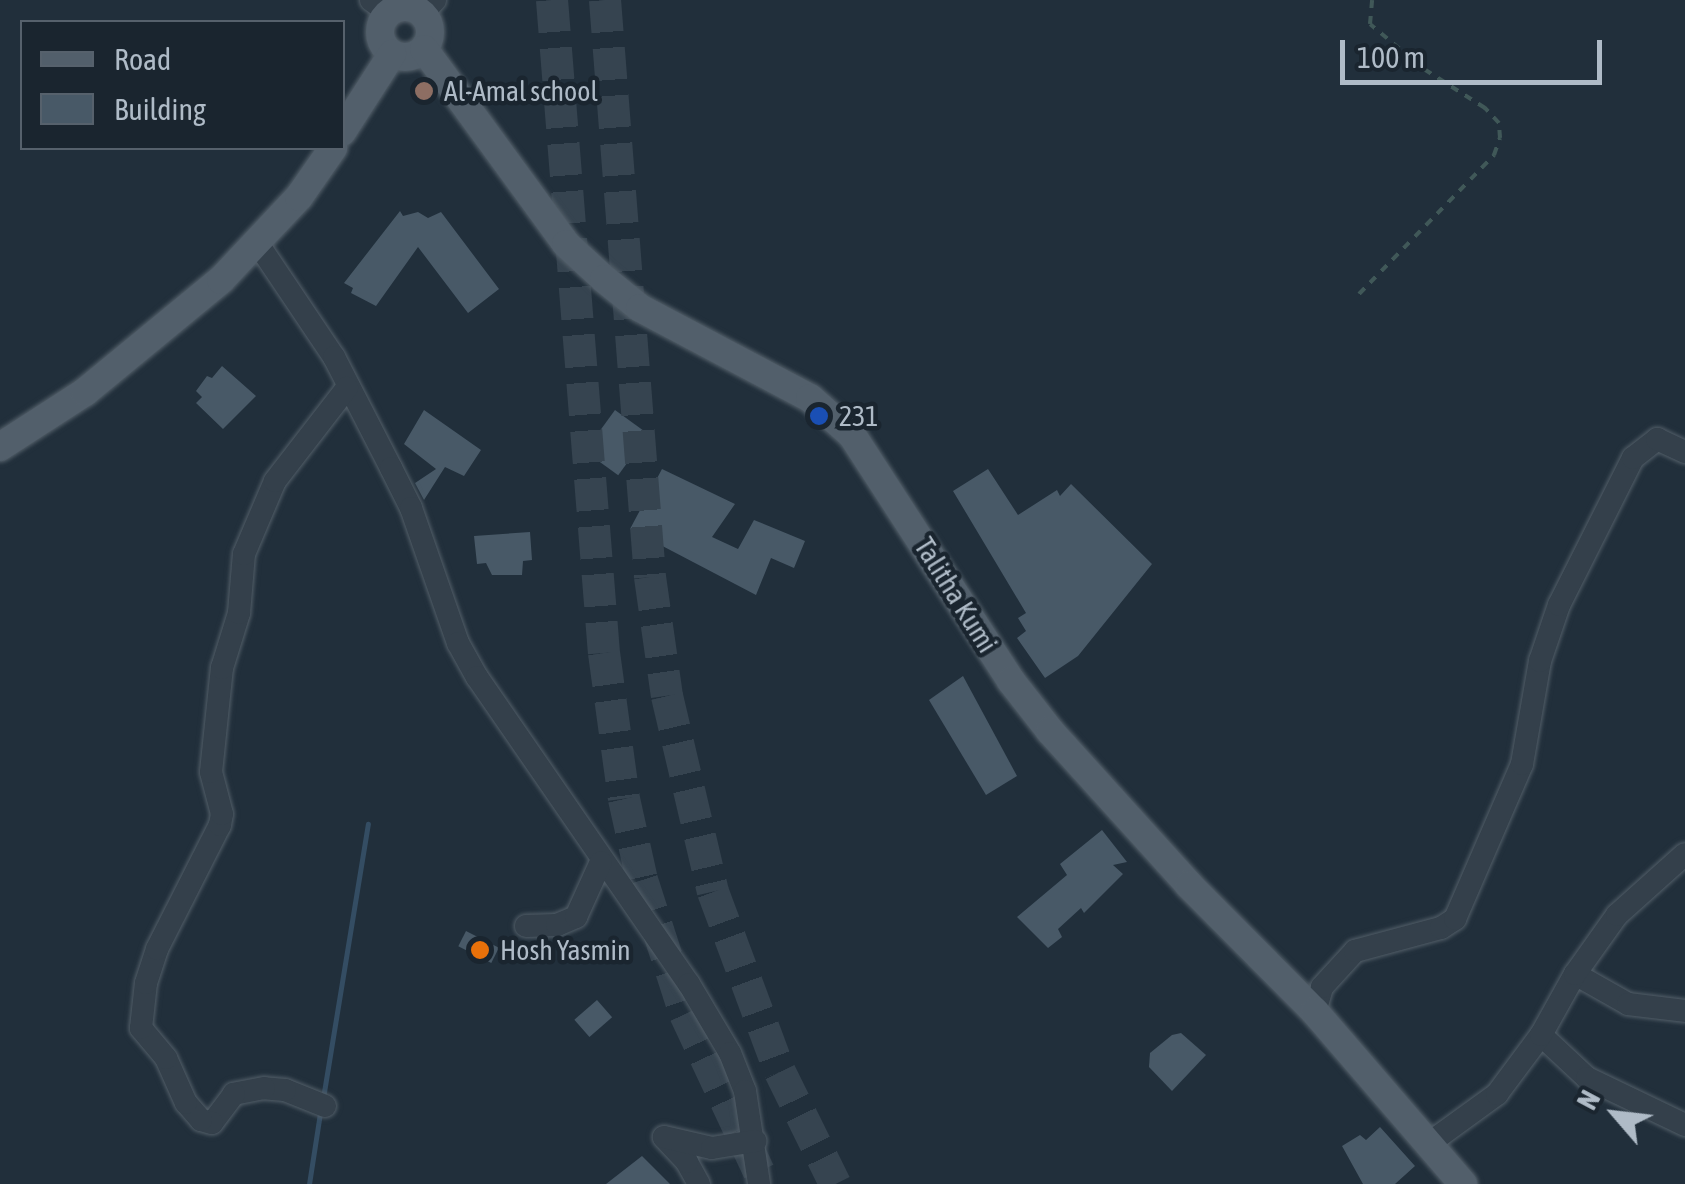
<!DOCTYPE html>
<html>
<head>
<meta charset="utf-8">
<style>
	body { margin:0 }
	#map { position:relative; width:1685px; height:1184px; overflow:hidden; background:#212f3b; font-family:"Asap Condensed",sans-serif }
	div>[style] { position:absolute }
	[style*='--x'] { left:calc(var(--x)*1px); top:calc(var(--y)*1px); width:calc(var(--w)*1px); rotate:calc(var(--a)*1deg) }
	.stream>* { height:5px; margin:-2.5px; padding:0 2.5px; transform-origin:2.5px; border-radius:2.5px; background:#344d63 }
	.building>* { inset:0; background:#485967; transform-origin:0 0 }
	.highway-tunnel>* { height:32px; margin-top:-16px; transform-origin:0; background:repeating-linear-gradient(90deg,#364450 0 32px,transparent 0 48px) }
	.path>* { height:4px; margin-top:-2px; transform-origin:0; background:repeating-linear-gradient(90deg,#405858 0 8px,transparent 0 16px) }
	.roads { filter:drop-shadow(0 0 2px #525e68) drop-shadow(0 0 2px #525e68) }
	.minor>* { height:22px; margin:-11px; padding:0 11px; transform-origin:11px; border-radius:11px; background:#34404b }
	.major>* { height:28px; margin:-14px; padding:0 14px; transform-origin:14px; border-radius:14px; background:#525f6b }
	.major>.ring { margin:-14px; padding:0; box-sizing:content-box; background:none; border:28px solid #525f6b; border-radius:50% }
	.dots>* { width:28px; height:28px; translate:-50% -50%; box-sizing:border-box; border:5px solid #1a252f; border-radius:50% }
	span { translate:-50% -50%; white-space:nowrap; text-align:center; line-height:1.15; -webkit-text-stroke:9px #1a252f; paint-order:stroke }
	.poi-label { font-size:28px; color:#afbbc7 }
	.left { translate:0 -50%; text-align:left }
	.street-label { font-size:28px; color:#afbbc7 }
	.legend { position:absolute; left:20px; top:20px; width:325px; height:130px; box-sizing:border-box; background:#1a252f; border:2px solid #56616c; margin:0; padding:12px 18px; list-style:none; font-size:30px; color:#afbbc7 }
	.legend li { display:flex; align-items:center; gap:20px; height:50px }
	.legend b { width:50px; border:2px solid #56616c }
	.north { position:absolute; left:1565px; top:1064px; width:100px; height:100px; -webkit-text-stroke:8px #1a252f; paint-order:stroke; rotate:298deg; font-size:28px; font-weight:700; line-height:40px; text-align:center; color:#afbbc7 }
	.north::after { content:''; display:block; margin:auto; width:35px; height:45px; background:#afbbc7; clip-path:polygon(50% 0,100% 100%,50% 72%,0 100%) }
	.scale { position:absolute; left:1340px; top:40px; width:262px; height:45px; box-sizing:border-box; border:5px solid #afbbc7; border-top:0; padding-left:12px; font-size:30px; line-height:35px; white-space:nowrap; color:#afbbc7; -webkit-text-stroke:8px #1a252f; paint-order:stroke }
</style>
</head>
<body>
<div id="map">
	<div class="stream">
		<i style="--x:323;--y:1098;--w:278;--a:-80.7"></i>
		<i style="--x:309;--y:1184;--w:72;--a:-81.2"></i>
	</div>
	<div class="building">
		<i style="clip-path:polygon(400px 211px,403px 216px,418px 212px,428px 218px,441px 212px,499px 289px,468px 313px,418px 247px,376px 306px,351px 293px,353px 288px,344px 283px)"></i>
		<i style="clip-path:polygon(222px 366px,256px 396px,223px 429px,196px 403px,202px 397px,196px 391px,207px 376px,212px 378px)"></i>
		<i style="clip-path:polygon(424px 410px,481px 450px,464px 476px,445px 467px,424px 500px,415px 483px,436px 469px,404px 444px)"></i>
		<i style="left:615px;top:410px;width:41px;height:51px;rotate:36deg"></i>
		<i style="clip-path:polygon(662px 469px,735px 504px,712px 537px,738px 549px,754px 520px,805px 541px,794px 568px,771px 558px,756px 595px,630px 529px)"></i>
		<i style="clip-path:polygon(988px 469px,1018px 515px,1057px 490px,1060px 496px,1071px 484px,1152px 564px,1078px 656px,1045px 678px,1017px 638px,1026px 631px,1018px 618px,1026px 613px,953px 491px)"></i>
		<i style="clip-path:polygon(530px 532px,532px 560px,523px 561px,522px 575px,492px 575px,486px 563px,477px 564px,474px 536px)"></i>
		<i style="clip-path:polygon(963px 676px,1017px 776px,986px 795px,929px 700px)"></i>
		<i style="clip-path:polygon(1102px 830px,1127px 862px,1113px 865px,1123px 874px,1084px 913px,1081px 908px,1058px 929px,1062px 937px,1048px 948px,1017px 917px,1067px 875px,1060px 864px)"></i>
		<i style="left:466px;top:931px;width:37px;height:17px;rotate:27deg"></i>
		<i style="left:597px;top:1000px;width:23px;height:30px;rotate:49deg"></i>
		<i style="clip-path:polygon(1181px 1033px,1206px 1055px,1172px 1091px,1149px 1067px,1150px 1053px,1172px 1035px)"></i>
		<i style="clip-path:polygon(1380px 1127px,1415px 1166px,1395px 1184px,1363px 1184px,1342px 1146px,1360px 1135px,1366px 1140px)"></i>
		<i style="clip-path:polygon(642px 1156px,670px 1184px,606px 1184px)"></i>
	</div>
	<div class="highway-tunnel">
		<i style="--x:552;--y:0;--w:655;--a:85.45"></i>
		<i style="--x:604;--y:653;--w:147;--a:82.2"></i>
		<i style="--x:624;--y:799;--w:83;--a:77.5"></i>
		<i style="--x:642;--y:880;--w:141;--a:72.2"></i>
		<i style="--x:685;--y:1014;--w:174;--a:64.9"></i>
		<i style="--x:605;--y:0;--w:579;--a:85.54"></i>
		<i style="--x:650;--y:577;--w:120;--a:81.9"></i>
		<i style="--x:667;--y:696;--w:201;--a:76.8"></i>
		<i style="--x:713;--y:892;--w:192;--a:69.6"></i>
		<i style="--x:780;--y:1072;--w:125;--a:63.8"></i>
	</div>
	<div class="path">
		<i style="--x:1359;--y:294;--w:194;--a:-45.8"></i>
		<i style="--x:1494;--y:155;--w:18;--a:-71"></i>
		<i style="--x:1500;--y:138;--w:15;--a:-94"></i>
		<i style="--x:1499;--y:123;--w:21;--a:-133"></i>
		<i style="--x:1485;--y:108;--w:72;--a:-147.4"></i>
		<i style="--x:1424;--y:69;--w:70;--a:-140.2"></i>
		<i style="--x:1370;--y:24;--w:24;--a:-85"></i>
	</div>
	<div class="roads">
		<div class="minor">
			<i style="--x:371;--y:0;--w:22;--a:36"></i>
			<i style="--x:422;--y:14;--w:19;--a:-47"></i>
			<i style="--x:256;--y:241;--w:140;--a:56.1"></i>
			<i style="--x:334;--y:357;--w:125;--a:62.8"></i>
			<i style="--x:391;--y:468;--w:45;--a:63.4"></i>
			<i style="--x:411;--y:508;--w:143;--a:70.8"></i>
			<i style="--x:458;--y:643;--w:39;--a:61"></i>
			<i style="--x:477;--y:677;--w:373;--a:55.4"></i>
			<i style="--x:689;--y:984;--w:80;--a:59.3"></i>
			<i style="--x:730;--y:1053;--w:41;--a:68.5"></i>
			<i style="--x:745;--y:1091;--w:94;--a:81.4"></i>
			<i style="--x:526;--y:926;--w:31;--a:-2"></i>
			<i style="--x:557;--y:925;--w:21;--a:-23"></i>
			<i style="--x:576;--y:917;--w:60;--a:-65.6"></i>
			<i style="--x:1575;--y:974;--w:61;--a:29.5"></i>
			<i style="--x:1628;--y:1004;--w:57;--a:7"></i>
			<i style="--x:1315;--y:1012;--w:26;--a:-74"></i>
			<i style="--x:1322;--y:987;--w:49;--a:-47.5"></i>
			<i style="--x:1355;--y:951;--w:89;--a:-15"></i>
			<i style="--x:1441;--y:928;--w:17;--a:-33"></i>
			<i style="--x:1455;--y:919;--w:169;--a:-66.6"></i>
			<i style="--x:1522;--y:764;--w:105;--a:-80.1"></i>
			<i style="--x:1540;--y:661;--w:59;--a:-71.3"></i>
			<i style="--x:1559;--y:605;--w:165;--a:-63.3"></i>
			<i style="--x:1633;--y:458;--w:31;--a:-38"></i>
			<i style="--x:1657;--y:439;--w:31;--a:25"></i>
			<i style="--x:1541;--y:1035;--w:63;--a:43.1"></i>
			<i style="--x:1587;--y:1078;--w:109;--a:25.6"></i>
			<i style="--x:325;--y:1106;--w:43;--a:-158.2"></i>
			<i style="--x:285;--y:1090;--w:21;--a:-175"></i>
			<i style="--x:264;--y:1088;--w:31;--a:169"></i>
			<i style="--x:234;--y:1094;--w:36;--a:127"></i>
			<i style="--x:212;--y:1123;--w:11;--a:-165"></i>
			<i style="--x:201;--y:1120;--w:23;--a:-131"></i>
			<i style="--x:186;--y:1103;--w:49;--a:-114"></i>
			<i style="--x:166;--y:1058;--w:39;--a:-130"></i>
			<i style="--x:141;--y:1028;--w:45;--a:-83.7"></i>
			<i style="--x:146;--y:983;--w:36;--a:-72"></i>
			<i style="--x:157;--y:949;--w:139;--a:-63.1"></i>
			<i style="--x:220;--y:825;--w:11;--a:-80"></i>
			<i style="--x:222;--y:814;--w:43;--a:-104.7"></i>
			<i style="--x:211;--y:772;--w:105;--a:-84"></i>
			<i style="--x:222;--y:668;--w:58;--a:-72.8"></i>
			<i style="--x:239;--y:613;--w:59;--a:-85.2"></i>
			<i style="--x:244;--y:554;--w:79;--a:-67"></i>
			<i style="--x:275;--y:481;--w:118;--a:-52.3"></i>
			<i style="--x:1431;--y:1142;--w:82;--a:-36"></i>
			<i style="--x:1497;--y:1094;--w:74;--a:-53.3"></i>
			<i style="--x:1541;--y:1035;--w:70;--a:-60.9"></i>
			<i style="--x:1575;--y:974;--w:72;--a:-54.6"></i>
			<i style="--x:1617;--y:915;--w:91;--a:-41.9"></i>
			<i style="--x:699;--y:1184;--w:25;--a:-119"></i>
			<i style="--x:687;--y:1162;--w:34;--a:-133"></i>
			<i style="--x:664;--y:1137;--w:49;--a:12.9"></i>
			<i style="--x:712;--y:1148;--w:44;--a:-9.2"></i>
		</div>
		<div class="major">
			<i class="ring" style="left:380px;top:7px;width:22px;height:22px"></i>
			<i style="--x:424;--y:49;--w:241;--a:53.9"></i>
			<i style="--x:566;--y:244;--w:52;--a:42.6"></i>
			<i style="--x:604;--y:279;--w:46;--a:38.9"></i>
			<i style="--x:640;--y:308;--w:192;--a:27.9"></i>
			<i style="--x:810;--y:398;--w:56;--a:41.4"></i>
			<i style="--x:852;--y:435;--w:293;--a:57.1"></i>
			<i style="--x:1011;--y:681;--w:63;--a:52"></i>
			<i style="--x:1050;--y:731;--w:207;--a:47.9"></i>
			<i style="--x:1189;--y:885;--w:179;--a:45.2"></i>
			<i style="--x:1315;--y:1012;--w:227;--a:49.3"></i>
			<i style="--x:342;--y:132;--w:93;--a:-57.3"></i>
			<i style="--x:0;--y:447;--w:101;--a:-32.9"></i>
			<i style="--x:85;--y:392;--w:176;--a:-39.5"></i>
			<i style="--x:221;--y:280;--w:114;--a:-46.8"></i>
			<i style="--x:299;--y:197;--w:60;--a:-55.2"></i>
		</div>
	</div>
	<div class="dots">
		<i style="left:424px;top:91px;background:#8d6e63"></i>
		<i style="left:819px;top:416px;background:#1a4fb4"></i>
		<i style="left:480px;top:950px;background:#e8710a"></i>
	</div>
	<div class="poi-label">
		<span class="left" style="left:444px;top:91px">Al-Amal school</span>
		<span class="left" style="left:839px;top:416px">231</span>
		<span class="left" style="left:500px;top:950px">Hosh Yasmin</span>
	</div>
	<div class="street-label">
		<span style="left:956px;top:595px;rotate:58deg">Talitha Kumi</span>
	</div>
	<ul class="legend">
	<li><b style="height:12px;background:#525f6b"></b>Road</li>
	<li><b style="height:28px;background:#485967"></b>Building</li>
	</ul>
	<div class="north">N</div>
	<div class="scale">100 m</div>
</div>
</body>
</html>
